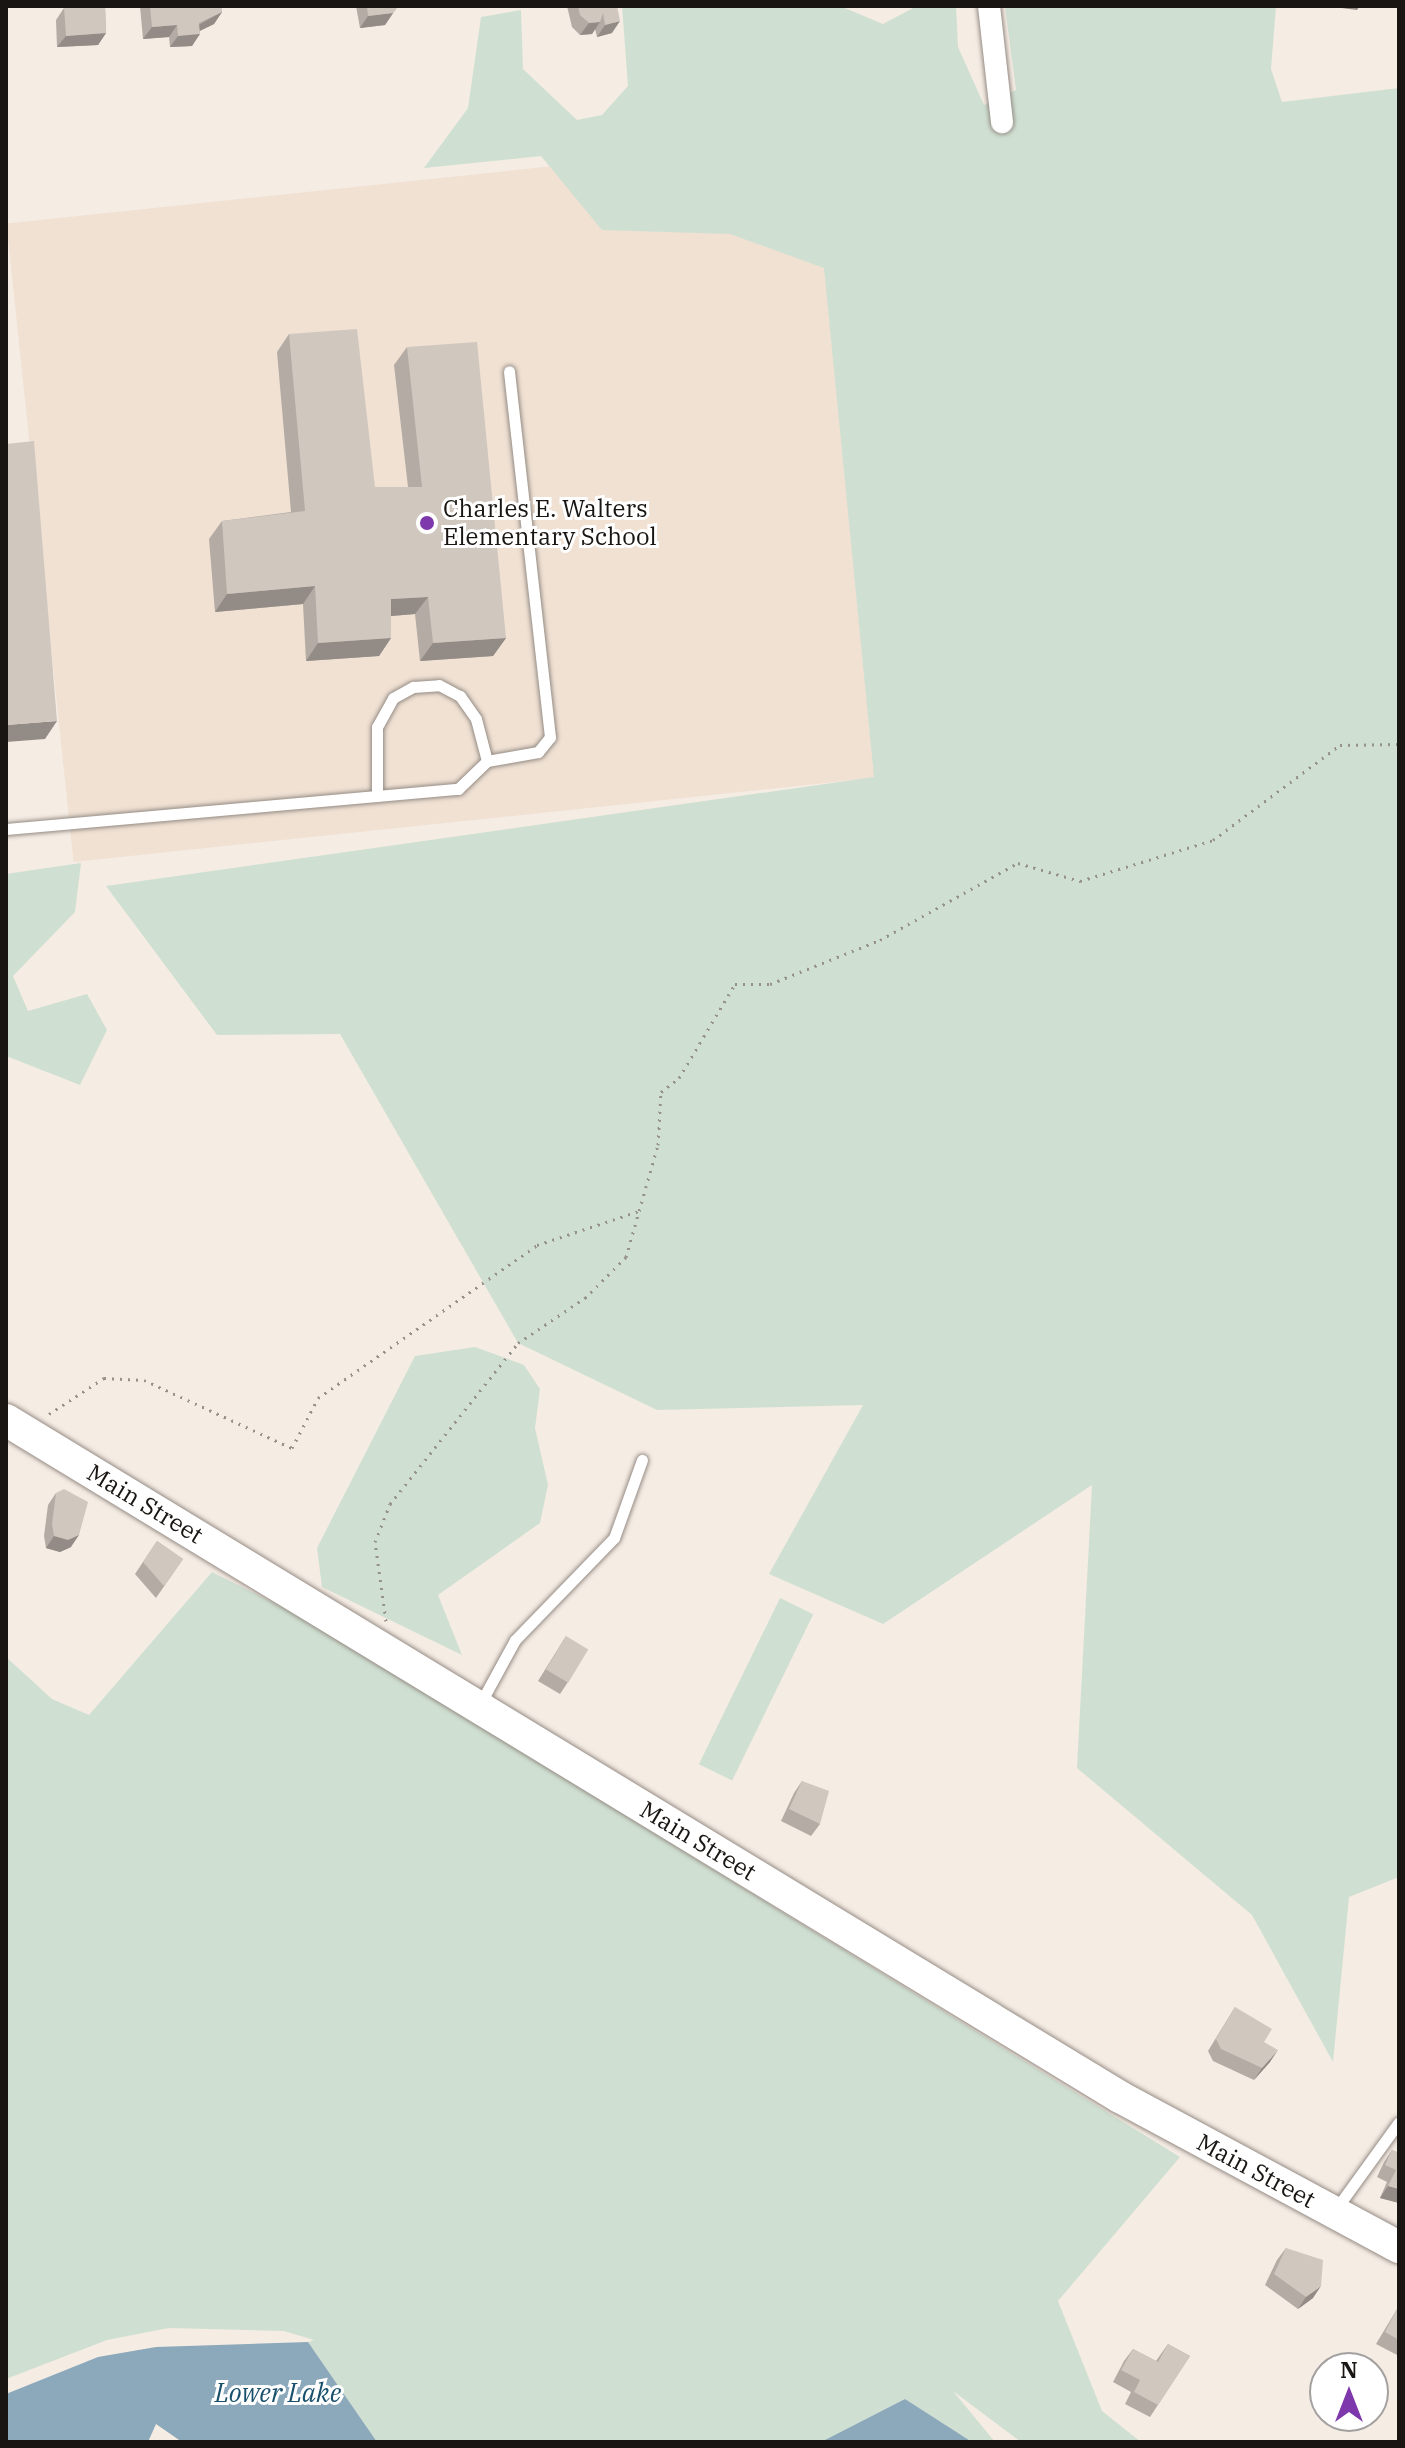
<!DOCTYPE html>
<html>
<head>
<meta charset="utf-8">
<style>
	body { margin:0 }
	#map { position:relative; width:1405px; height:2448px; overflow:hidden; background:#f5ece4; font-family:"IBM Plex Serif",serif }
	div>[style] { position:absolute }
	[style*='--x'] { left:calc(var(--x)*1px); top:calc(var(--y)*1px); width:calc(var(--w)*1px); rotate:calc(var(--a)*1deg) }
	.built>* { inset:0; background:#f0e1d3; transform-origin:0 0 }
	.green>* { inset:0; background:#cfe0d2; transform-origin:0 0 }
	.water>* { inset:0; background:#8ba9bb }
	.path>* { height:3px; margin-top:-1.5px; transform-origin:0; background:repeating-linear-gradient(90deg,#97918b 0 2px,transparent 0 8px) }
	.roads { filter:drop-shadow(0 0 2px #958c85) drop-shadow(0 0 2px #958c85) }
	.service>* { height:11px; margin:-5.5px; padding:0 5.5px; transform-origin:5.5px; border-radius:5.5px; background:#fff }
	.minor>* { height:22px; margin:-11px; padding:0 11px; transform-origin:11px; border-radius:11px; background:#fff }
	.secondary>* { height:32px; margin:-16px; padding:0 16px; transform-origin:16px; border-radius:16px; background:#fff }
	.wall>* { inset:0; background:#b3aba4 }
	.shaded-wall>* { inset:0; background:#928b86 }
	.building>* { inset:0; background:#d0c7bf; transform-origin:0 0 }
	.dots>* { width:22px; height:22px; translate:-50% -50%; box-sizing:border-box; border:4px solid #fff; border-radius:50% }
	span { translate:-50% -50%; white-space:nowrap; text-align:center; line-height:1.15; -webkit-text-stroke:6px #fff; paint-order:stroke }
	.poi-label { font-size:24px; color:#181512 }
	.left { translate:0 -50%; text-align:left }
	.street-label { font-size:24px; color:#181512 }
	.water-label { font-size:26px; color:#19516c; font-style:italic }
	.frame { position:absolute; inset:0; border:8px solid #181512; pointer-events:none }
	.north { position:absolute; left:1309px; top:2352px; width:80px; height:80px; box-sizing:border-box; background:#fff; border:2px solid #a3a1a0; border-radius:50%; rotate:0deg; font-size:22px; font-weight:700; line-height:32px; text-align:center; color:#181512 }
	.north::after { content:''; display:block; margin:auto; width:28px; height:36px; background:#7e38ab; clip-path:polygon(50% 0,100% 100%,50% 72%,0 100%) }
</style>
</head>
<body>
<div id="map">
	<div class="built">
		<i style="left:811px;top:139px;width:642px;height:809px;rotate:84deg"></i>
	</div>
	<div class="green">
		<i style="clip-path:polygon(622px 6px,840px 6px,883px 24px,917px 6px,956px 6px,958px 47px,984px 105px,1016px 90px,1005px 6px,1276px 6px,1271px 69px,1282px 102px,1399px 88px,1399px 1877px,1349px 1897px,1333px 2062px,1252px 1915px,1077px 1768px,1092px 1485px,883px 1624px,769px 1574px,863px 1405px,657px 1410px,518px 1343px,340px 1034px,217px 1035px,106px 886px,874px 777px,824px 268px,730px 234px,602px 230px,541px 156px,424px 168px,468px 108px,481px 17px,521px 10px,523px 69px,577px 120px,602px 115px,628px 86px)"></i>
		<i style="clip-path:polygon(81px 863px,75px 912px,13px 976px,28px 1011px,87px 994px,107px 1030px,80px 1085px,6px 1056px,6px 874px)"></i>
		<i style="clip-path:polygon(475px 1347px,524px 1365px,540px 1389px,535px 1428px,548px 1485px,540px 1523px,438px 1595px,462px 1655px,322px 1587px,317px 1548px,415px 1356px)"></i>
		<i style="clip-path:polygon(212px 1572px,310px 1621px,1180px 2157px,1058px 2301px,1102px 2411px,1141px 2442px,1021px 2442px,953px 2391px,995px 2442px,972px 2442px,905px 2399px,821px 2442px,377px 2442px,308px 2342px,314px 2340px,284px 2331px,169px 2328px,107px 2340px,6px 2379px,6px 1657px,52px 1699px,89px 1715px)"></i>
		<i style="left:780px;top:1598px;width:37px;height:185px;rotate:26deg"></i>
	</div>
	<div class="water">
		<i style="clip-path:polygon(308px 2342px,377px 2442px,182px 2442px,156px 2424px,148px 2442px,6px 2442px,6px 2394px,98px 2357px,156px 2347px)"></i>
		<i style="clip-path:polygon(905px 2399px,972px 2442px,821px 2442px)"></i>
	</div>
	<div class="path">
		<i style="--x:49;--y:1414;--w:66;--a:-33.2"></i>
		<i style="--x:104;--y:1378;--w:40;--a:2.9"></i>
		<i style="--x:144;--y:1380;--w:163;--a:24.7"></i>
		<i style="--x:292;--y:1448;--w:56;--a:-62.5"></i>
		<i style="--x:318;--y:1398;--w:267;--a:-34.9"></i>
		<i style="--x:537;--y:1245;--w:108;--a:-18.4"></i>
		<i style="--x:386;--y:1621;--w:80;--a:-97.9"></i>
		<i style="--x:375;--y:1542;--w:41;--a:-68.5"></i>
		<i style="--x:390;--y:1504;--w:206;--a:-51.5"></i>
		<i style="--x:518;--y:1343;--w:81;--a:-33.9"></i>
		<i style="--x:585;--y:1298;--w:58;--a:-45"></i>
		<i style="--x:626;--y:1257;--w:116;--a:-74.1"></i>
		<i style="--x:658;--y:1145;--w:53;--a:-86.8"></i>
		<i style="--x:661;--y:1092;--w:23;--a:-38"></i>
		<i style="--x:679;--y:1078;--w:109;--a:-59.2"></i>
		<i style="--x:735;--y:984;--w:35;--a:0"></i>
		<i style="--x:770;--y:984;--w:118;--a:-21.8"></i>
		<i style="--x:880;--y:940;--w:158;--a:-29.2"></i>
		<i style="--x:1018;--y:863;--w:65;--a:16.2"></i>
		<i style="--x:1080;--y:881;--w:139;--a:-17.1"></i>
		<i style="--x:1213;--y:840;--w:159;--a:-36.8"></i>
		<i style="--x:1340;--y:745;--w:59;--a:-1"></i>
	</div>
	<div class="roads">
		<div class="service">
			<i style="--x:377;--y:796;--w:69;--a:-90"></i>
			<i style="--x:377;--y:727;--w:33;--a:-61"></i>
			<i style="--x:393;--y:698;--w:23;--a:-29"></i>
			<i style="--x:413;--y:687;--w:26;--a:-4"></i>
			<i style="--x:439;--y:685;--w:24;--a:28"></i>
			<i style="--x:460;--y:696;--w:28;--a:55"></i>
			<i style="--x:476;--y:719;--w:43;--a:75.3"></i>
			<i style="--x:6;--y:829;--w:454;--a:-5.1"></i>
			<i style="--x:458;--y:789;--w:40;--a:-44"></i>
			<i style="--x:487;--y:761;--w:52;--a:-10"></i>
			<i style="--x:538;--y:752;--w:19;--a:-51"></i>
			<i style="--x:550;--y:737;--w:368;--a:-96.4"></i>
			<i style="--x:480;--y:1704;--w:73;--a:-61.3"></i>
			<i style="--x:515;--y:1640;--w:142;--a:-45.9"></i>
			<i style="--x:614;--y:1538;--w:83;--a:-70.3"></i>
			<i style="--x:1336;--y:2209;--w:107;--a:-54.1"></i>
		</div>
		<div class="minor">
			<i style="--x:989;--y:6;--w:117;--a:83.6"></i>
		</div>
		<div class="secondary">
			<i style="--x:6;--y:1420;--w:1304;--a:31.29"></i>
			<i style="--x:1120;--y:2097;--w:317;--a:28.3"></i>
		</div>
	</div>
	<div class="wall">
		<i style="clip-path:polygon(69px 6px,105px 6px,106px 33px,98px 45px,57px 47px,56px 20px,64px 8px,68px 8px)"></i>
		<i style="clip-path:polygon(140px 6px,221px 6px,222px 12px,214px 24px,200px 31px,192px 46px,170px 47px,169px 37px,143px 39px)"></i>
		<i style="clip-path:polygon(356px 6px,398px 6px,385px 25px,360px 28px)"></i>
		<i style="clip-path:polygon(567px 6px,617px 6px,612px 33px,597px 37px,595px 29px,592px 34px,580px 35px,572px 27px)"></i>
		<i style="clip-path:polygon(289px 334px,375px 487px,408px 487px,394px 365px,407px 347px,506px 638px,493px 656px,420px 661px,415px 614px,391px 616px,391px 638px,379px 656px,306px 661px,303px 604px,215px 612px,209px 539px,222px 521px,291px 512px,277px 352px)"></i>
		<i style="clip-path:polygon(56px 1493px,71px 1547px,60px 1552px,46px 1548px,44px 1536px,48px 1505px)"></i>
		<i style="clip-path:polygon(157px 1541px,183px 1559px,156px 1598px,135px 1574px)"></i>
		<i style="clip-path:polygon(566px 1636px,568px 1682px,560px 1694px,538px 1681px)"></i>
		<i style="clip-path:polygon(802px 1781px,820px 1824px,811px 1836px,781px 1821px,794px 1793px)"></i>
		<i style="clip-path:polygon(1235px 2007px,1264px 2042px,1270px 2062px,1254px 2080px,1213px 2061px,1208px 2051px)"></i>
		<i style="clip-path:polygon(1392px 2150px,1399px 2153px,1399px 2203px,1380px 2198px,1387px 2182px,1377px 2177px,1384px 2162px)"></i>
		<i style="clip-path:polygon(1286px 2248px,1313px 2298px,1298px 2309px,1265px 2285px,1277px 2260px)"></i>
		<i style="clip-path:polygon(1397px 2309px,1399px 2310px,1399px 2356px,1376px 2344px)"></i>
		<i style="clip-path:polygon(1168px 2344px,1190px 2356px,1150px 2417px,1125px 2404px,1131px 2392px,1113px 2382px,1124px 2361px,1133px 2349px,1156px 2361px)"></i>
	</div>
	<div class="shaded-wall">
		<i style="clip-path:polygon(1326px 6px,1360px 6px,1357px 10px)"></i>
		<i style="clip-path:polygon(222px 12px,214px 24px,193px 34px,200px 34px,192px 46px,170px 47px,178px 36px)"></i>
		<i style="clip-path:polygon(393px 13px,385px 25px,360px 28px,368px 16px)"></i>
		<i style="clip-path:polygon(620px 21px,612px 33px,597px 37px,605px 25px)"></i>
		<i style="clip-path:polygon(600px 22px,592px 34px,580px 35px,589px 23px)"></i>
		<i style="clip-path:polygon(177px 25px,169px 37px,143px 39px,152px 27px)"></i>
		<i style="clip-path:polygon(106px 33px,98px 45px,57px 47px,66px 36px)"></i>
		<i style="clip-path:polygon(315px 586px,303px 604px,215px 612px,227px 594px)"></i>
		<i style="clip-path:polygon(428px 597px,415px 614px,379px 617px,391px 599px)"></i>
		<i style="clip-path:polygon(391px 638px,379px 656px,306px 661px,318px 643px)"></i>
		<i style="clip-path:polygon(506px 638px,493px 656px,420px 661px,433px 643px)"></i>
		<i style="clip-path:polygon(57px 721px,45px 739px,6px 742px,6px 725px)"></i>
		<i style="clip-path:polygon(79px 1535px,71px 1547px,60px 1552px,46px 1548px,54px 1536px)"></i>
		<i style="clip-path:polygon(1278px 2050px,1270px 2062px,1254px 2080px,1262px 2068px)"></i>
		<i style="clip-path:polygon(1388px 2186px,1399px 2189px,1399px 2203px,1380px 2198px)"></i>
		<i style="clip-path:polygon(1321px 2286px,1313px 2298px,1298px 2309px,1306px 2297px)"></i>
	</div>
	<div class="building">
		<i style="clip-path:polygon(74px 6px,105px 6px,106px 33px,66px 36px,64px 8px,75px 8px)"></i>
		<i style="clip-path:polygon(150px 6px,221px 6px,222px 12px,199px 23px,200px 34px,178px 36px,177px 25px,152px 27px)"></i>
		<i style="clip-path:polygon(367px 6px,398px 6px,393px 13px,368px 16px)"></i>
		<i style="clip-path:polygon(578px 6px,617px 6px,620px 21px,605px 25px,603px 13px,600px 22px,589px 23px,580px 15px)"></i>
		<i style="clip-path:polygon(357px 329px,375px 487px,422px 487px,407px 347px,477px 342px,506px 638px,433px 643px,428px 597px,391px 599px,391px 638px,318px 643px,315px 586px,227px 594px,222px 521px,305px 511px,289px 334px)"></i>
		<i style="clip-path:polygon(34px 441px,57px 721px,6px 725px,6px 444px)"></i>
		<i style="clip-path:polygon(64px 1489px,88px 1502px,79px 1535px,68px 1540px,54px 1536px,52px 1524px,56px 1493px)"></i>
		<i style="clip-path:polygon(157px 1541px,183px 1559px,164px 1586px,143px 1562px)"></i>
		<i style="left:566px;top:1636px;width:26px;height:39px;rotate:31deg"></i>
		<i style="clip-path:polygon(802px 1781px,829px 1791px,820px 1824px,789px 1809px)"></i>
		<i style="clip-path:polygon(1235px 2007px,1272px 2029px,1264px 2042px,1278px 2050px,1262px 2068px,1221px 2049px,1216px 2039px)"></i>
		<i style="clip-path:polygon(1392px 2150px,1399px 2153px,1399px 2189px,1388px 2186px,1396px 2170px,1385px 2165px)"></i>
		<i style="clip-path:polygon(1286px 2248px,1323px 2260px,1321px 2286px,1306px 2297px,1274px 2274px)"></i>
		<i style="clip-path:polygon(1397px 2309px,1399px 2310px,1399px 2340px,1385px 2332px)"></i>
		<i style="clip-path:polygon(1168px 2344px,1190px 2356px,1158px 2405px,1134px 2392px,1140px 2380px,1121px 2370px,1133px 2349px,1158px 2362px)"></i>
	</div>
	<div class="dots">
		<i style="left:427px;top:523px;background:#7e38ab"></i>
	</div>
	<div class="poi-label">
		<span class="left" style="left:443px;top:523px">Charles E. Walters<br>Elementary School</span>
	</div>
	<div class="street-label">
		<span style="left:145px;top:1504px;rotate:31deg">Main Street</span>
		<span style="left:698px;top:1841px;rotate:31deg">Main Street</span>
		<span style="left:1256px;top:2171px;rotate:28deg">Main Street</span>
	</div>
	<div class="water-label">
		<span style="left:278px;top:2393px">Lower Lake</span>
	</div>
	<div class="frame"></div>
	<div class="north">N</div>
</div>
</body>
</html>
